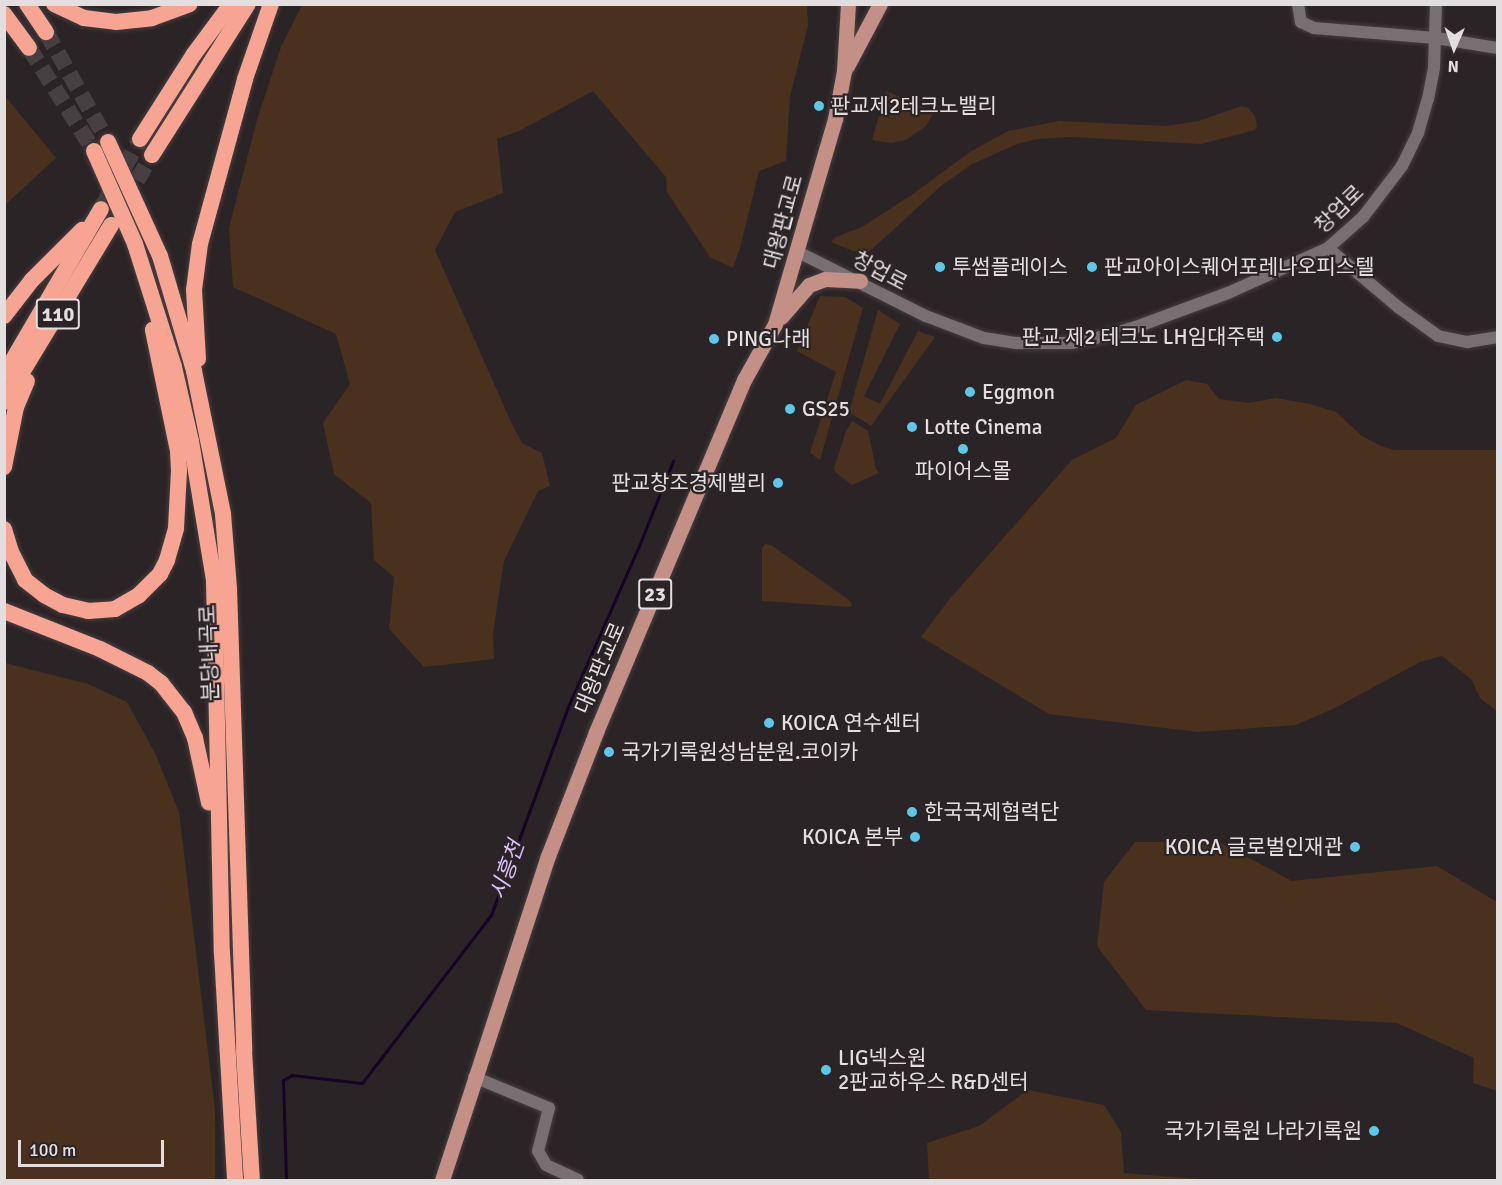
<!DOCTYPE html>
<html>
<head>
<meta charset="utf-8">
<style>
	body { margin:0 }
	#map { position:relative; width:1502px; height:1185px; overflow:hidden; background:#2b2426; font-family:Signika,"Noto Sans KR",sans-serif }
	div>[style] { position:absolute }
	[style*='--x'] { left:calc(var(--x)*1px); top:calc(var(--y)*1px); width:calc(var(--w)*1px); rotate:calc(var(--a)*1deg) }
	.green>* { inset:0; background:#49311d }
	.stream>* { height:3px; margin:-1.5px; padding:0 1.5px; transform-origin:1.5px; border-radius:1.5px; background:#170228 }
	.highway-tunnel>* { height:16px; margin-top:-8px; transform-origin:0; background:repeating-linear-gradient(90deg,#474042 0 16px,transparent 0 24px) }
	.roads { filter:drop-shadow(0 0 2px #453f41) drop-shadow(0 0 2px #453f41) }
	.minor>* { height:12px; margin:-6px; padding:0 6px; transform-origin:6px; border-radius:6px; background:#776f71 }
	.major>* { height:15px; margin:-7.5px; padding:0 7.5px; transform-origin:7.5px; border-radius:7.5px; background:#c48f85 }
	.highway>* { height:16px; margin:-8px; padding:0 8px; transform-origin:8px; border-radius:8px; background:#f7a493 }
	.dots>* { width:16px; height:16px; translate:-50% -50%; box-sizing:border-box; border:3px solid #2b2426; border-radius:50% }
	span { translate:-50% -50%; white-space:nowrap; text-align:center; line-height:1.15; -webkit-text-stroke:4.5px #2b2426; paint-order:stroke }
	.shield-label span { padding:2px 4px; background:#2b2426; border:2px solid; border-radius:4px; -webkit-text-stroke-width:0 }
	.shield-label { font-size:20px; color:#e3dedf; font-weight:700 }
	.poi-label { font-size:21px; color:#e3dedf }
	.left { translate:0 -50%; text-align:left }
	.right { translate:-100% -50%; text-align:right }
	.street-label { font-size:21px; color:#e3dedf }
	.water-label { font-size:22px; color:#dbbffa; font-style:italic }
	.frame { position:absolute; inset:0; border:6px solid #e3dedf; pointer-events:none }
	.north { position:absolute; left:1424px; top:18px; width:60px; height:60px; -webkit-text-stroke:4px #2b2426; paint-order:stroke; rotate:182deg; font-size:16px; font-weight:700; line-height:24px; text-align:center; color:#e3dedf }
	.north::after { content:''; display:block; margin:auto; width:21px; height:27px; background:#e3dedf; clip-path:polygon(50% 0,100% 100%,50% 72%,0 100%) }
	.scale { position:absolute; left:18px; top:1140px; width:146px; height:27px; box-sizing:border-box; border:3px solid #e3dedf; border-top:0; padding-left:8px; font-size:18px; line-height:21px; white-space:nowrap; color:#e3dedf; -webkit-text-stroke:4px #2b2426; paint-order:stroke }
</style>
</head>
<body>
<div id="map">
	<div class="green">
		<i style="clip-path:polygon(302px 5px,807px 5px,808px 26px,790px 96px,786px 161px,759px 171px,740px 248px,733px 268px,710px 257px,667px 192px,666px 177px,593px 91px,519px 131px,497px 139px,503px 193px,455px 212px,435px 250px,511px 422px,522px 443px,542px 453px,550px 486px,538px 491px,504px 561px,493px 633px,494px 659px,424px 667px,389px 629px,394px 577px,374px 560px,371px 503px,334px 474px,323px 423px,350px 384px,336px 334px,233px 287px,229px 228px,257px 120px,281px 47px)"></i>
		<i style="clip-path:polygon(886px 91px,934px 112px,926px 126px,906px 140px,891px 143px,872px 140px)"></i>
		<i style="clip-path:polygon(5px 96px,56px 158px,5px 205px)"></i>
		<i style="clip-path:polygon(1241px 106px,1248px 108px,1255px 116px,1257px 126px,1255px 130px,1201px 144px,1070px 137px,1037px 139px,1017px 144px,972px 164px,941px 186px,869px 252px,853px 251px,831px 242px,836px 237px,862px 227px,913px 194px,970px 152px,1008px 131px,1059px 121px,1166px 126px,1199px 121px)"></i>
		<i style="clip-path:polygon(820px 296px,845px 297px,863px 308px,820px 460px,810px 453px,836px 372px,797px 351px)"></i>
		<i style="clip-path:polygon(878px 310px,900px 324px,864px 396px,880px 404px,918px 331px,935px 337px,871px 426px,849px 412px)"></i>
		<i style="clip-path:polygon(1186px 380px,1207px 384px,1219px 399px,1248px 403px,1276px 398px,1310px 404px,1336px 412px,1362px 436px,1381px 446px,1394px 450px,1497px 450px,1497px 711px,1480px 698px,1472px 680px,1442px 656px,1420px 662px,1335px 708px,1296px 725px,1198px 732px,1049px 714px,921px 637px,948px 601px,1072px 460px,1116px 438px,1136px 405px)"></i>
		<i style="clip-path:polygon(852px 421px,868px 431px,876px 469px,879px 473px,852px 485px,835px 472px,834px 468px,846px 431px)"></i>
		<i style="clip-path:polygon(765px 544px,771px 545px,849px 600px,852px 604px,851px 607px,762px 601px,762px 548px)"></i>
		<i style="clip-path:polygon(5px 663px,88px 684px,127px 702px,155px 753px,179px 812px,215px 1110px,215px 1180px,5px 1180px)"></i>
		<i style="clip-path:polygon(1135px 842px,1219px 842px,1292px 881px,1437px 866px,1497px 902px,1497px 1091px,1473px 1083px,1474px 1058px,1397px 1023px,1146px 1010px,1097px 946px,1104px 882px)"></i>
		<i style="clip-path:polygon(1028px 1090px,1104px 1105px,1121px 1132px,1124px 1173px,1211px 1180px,929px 1180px,927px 1143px,979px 1126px)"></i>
	</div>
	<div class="stream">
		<i style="--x:286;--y:1180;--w:100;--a:-91.7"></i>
		<i style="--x:283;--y:1080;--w:10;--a:-29"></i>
		<i style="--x:292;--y:1075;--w:70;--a:6.5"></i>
		<i style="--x:362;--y:1083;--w:212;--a:-52.5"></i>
		<i style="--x:491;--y:915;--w:220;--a:-69.7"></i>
		<i style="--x:567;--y:709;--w:178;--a:-66.2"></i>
		<i style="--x:639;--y:546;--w:92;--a:-68.2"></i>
	</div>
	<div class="highway-tunnel">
		<i style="--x:46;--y:32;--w:126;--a:60.6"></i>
		<i style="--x:29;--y:48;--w:122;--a:57.7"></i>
		<i style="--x:125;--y:201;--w:53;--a:-59.6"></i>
		<i style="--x:101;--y:209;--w:80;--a:-60.9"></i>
	</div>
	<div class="roads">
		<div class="minor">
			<i style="--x:1298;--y:4;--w:18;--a:81"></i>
			<i style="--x:1301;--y:22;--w:14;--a:25"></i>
			<i style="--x:1314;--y:28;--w:122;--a:4.7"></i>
			<i style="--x:1436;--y:38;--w:63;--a:9.2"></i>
			<i style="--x:1328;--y:248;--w:92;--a:40.1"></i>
			<i style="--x:1398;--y:307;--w:49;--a:35.9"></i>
			<i style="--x:1438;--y:336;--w:30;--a:12"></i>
			<i style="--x:1467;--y:342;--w:31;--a:-9"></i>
			<i style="--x:798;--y:252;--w:143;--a:26.6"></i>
			<i style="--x:926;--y:316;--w:62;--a:20.8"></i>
			<i style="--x:984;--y:338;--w:33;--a:9"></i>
			<i style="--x:1017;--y:343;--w:55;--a:0"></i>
			<i style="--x:1072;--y:343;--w:30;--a:-12"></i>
			<i style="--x:1101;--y:337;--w:36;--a:-16"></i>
			<i style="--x:1136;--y:327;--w:98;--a:-20.3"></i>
			<i style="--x:1228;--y:293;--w:110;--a:-24.2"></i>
			<i style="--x:1328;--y:248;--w:47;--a:-41.5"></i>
			<i style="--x:1363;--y:217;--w:64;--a:-52.6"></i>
			<i style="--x:1402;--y:166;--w:37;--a:-64"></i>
			<i style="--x:1418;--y:133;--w:35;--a:-74"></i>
			<i style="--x:1428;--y:99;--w:32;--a:-79"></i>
			<i style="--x:1434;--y:68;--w:64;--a:-88.2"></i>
			<i style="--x:474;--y:1077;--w:81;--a:22.5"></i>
			<i style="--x:549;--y:1108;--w:44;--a:104.3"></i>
			<i style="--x:538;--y:1151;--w:16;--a:60"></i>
			<i style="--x:546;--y:1165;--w:35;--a:25"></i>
		</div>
		<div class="major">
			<i style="--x:847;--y:66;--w:70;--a:-62"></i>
			<i style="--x:781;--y:317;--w:43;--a:-48.8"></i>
			<i style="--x:809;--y:285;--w:17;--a:-21"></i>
			<i style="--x:825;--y:279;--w:35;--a:3"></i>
			<i style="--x:442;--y:1180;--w:341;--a:-71.9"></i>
			<i style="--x:548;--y:856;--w:133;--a:-68.8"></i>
			<i style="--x:596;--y:732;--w:382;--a:-67.2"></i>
			<i style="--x:744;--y:380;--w:64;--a:-61"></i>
			<i style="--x:775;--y:324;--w:214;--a:-73.7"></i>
			<i style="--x:835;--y:119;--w:49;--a:-79.4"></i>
			<i style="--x:844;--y:71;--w:67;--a:-86.6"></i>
		</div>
		<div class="highway">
			<i style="--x:27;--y:4;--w:34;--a:56"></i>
			<i style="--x:54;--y:4;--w:33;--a:25"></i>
			<i style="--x:84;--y:18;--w:32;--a:7"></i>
			<i style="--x:116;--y:22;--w:36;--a:-6"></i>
			<i style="--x:152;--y:18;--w:40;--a:-20.2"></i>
			<i style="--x:4;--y:14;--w:42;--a:53.7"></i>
			<i style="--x:140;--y:139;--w:101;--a:-57.6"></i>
			<i style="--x:194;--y:54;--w:62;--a:-53.5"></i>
			<i style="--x:108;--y:142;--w:125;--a:65.5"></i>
			<i style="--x:160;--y:256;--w:120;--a:73.5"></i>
			<i style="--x:194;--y:371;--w:146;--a:78.5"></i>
			<i style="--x:223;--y:514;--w:75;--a:85.4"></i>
			<i style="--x:229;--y:589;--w:462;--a:88.1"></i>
			<i style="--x:244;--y:1051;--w:129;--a:86.5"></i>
			<i style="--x:94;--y:151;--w:102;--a:66.2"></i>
			<i style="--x:135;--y:244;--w:129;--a:72.4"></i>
			<i style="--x:174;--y:367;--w:76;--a:77.1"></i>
			<i style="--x:191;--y:441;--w:141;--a:80.6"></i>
			<i style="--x:214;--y:580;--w:373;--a:88.8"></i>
			<i style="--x:222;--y:953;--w:227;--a:86.7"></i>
			<i style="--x:152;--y:155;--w:179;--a:-57.6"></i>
			<i style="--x:4;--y:316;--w:46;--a:-52.1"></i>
			<i style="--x:32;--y:280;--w:71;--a:-45"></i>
			<i style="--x:198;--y:359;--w:69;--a:-93.3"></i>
			<i style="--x:194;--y:290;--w:46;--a:-82.6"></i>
			<i style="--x:200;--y:244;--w:171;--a:-74.7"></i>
			<i style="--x:245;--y:79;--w:79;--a:-70.9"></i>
			<i style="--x:4;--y:375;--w:192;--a:-59.7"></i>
			<i style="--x:4;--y:402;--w:207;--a:-58.8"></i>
			<i style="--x:4;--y:467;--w:61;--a:-78.7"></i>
			<i style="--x:16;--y:407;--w:28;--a:-67"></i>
			<i style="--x:4;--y:529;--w:24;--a:73"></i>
			<i style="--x:11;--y:552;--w:31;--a:63"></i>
			<i style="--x:25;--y:580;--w:24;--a:38"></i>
			<i style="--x:44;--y:595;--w:21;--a:28"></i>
			<i style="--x:63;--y:605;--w:26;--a:13"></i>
			<i style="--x:88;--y:611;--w:27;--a:-4"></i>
			<i style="--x:115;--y:609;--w:28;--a:-30"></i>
			<i style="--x:139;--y:595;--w:30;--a:-45"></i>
			<i style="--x:160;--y:574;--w:16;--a:-63"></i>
			<i style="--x:167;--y:560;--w:33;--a:-74"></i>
			<i style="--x:176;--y:528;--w:57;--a:-87"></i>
			<i style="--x:179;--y:471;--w:20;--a:-93"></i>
			<i style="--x:178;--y:451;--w:124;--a:-101.7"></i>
			<i style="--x:4;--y:611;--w:103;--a:21.6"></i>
			<i style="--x:100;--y:649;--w:54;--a:26.6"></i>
			<i style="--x:148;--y:673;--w:16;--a:38"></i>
			<i style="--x:161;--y:683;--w:37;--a:52"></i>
			<i style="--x:184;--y:712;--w:28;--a:67"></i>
			<i style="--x:195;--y:738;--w:66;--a:77.8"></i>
		</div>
	</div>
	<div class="dots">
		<i style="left:819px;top:106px;background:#5cc7e7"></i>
		<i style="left:940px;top:267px;background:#5cc7e7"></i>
		<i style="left:1092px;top:267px;background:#5cc7e7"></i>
		<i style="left:1277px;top:337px;background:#5cc7e7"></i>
		<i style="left:714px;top:339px;background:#5cc7e7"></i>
		<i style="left:970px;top:392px;background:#5cc7e7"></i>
		<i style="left:790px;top:409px;background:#5cc7e7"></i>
		<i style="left:912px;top:427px;background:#5cc7e7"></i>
		<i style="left:963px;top:449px;background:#5cc7e7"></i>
		<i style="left:778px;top:483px;background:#5cc7e7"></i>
		<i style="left:769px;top:723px;background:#5cc7e7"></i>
		<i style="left:609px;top:752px;background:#5cc7e7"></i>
		<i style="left:912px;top:812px;background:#5cc7e7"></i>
		<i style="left:915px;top:837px;background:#5cc7e7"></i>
		<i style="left:1355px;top:847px;background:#5cc7e7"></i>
		<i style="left:826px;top:1070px;background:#5cc7e7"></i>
		<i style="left:1374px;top:1131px;background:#5cc7e7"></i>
	</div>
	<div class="shield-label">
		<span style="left:58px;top:314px">110</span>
		<span style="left:655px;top:594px">23</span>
	</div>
	<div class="poi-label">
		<span class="left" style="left:831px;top:106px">판교제2테크노밸리</span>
		<span class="left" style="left:952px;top:267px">투썸플레이스</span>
		<span class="left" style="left:1104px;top:267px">판교아이스퀘어포레나오피스텔</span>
		<span class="right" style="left:1265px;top:337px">판교 제2 테크노 LH임대주택</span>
		<span class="left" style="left:726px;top:339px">PING나래</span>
		<span class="left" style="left:982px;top:392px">Eggmon</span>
		<span class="left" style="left:802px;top:409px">GS25</span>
		<span class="left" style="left:924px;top:427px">Lotte Cinema</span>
		<span style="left:963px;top:471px">파이어스몰</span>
		<span class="right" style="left:766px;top:483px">판교창조경제밸리</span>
		<span class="left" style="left:781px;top:723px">KOICA 연수센터</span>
		<span class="left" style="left:621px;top:752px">국가기록원성남분원.코이카</span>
		<span class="left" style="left:924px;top:812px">한국국제협력단</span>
		<span class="right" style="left:903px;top:837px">KOICA 본부</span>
		<span class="right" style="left:1343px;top:847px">KOICA 글로벌인재관</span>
		<span class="left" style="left:838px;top:1070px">LIG넥스원<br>2판교하우스 R&amp;D센터</span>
		<span class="right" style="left:1362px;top:1131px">국가기록원 나라기록원</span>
	</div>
	<div class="street-label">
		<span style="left:1339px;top:209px;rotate:-44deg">창업로</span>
		<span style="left:783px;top:222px;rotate:-75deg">대왕판교로</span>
		<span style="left:880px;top:271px;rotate:28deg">창업로</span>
		<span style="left:209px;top:653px;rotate:-92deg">분당내곡로</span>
		<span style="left:600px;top:668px;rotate:-67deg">대왕판교로</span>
	</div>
	<div class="water-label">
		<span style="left:507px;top:870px;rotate:-70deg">시흥천</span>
	</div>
	<div class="frame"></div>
	<div class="north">N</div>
	<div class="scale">100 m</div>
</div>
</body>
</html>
